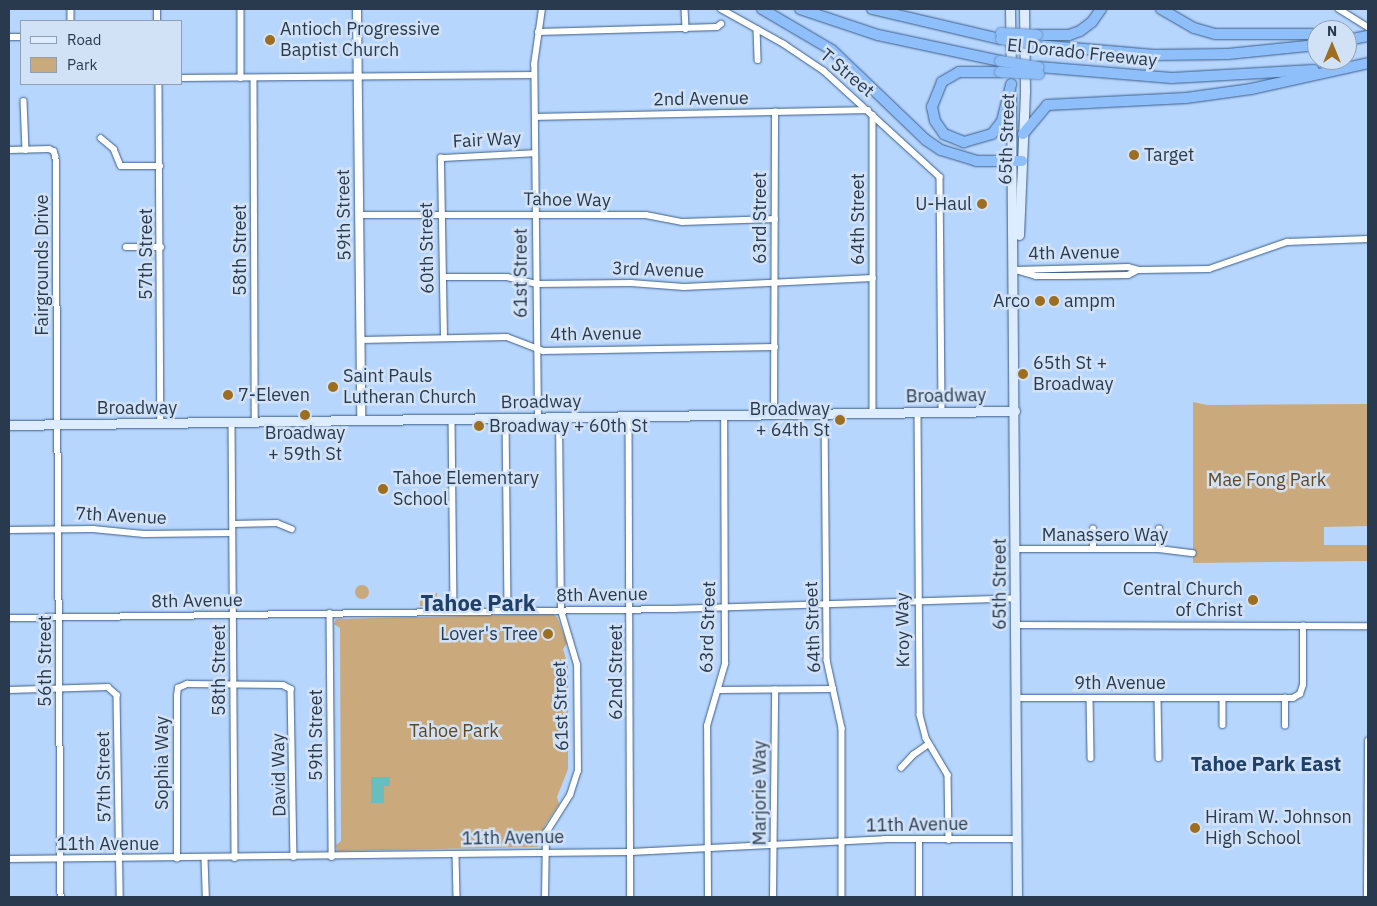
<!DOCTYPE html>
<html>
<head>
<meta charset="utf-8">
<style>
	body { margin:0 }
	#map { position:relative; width:1377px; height:906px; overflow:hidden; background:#b7d6fe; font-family:"IBM Plex Sans",sans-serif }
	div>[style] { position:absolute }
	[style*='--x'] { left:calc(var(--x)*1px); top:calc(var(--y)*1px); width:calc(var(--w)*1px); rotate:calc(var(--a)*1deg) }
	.green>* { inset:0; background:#caa97c }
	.round { border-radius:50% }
	.water>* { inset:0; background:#68bebd }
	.roads { filter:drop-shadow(0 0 1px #3a5e89) drop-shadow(0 0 1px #3a5e89) }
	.minor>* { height:5.5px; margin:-2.75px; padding:0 2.75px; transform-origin:2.75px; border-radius:2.75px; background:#fff }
	.tertiary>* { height:8px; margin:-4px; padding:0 4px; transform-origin:4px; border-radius:4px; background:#fff }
	.secondary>* { height:9px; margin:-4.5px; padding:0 4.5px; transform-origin:4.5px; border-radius:4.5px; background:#ddecfe }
	.motorway>* { height:10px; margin:-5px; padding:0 5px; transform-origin:5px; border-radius:5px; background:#8fbffa }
	.bridges { filter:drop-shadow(0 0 1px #6c90be) drop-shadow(0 0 1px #6c90be) }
	.motorway-bridge>* { height:10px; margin:-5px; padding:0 5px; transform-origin:5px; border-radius:5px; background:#8fbffa }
	.dots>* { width:14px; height:14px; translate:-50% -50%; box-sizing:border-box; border:2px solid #d2e2f6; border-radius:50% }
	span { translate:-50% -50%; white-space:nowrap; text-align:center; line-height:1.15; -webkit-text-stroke:5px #d2e2f6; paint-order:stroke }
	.poi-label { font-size:18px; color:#2a3a4e }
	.left { translate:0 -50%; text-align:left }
	.right { translate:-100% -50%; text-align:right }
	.street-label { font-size:18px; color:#2a3a4e }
	.park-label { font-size:18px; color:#62461d }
	.quarter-label { font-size:20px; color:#1e4069; font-weight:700 }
	.district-label { font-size:22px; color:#1e4069; font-weight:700 }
	.frame { position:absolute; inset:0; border:10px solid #2a3a4e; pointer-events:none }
	.legend { position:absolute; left:20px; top:20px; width:162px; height:65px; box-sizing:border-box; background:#d2e2f6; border:1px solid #8f9fb3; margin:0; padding:6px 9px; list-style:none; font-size:15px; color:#2a3a4e }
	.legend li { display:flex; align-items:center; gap:10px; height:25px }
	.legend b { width:25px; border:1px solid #8f9fb3 }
	.north { position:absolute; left:1307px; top:20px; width:50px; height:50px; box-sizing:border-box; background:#d2e2f6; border:1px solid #8f9fb3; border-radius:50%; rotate:0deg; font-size:14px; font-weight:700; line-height:20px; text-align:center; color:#2a3a4e }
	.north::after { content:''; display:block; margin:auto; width:18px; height:22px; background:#9d6d20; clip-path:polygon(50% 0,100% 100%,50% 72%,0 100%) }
</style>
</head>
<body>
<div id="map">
	<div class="green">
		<i style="clip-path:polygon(1193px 402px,1207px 405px,1368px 404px,1368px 526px,1324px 527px,1324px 545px,1367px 545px,1367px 561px,1193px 563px)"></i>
		<i class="round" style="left:355px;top:585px;width:14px;height:14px"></i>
		<i style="clip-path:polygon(437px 593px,437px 606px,420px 606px,420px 595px)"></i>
		<i style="clip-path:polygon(553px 614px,557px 617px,567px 643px,563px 649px,568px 667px,568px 769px,557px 797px,559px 804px,545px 825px,538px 847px,337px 851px,336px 845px,341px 841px,340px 628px,334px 624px,336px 619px)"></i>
	</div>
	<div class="water">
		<i style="clip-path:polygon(371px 777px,390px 777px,390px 786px,384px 786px,384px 803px,371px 803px)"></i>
	</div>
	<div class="roads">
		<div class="minor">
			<i style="--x:71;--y:9;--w:12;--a:90"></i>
			<i style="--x:241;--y:9;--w:69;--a:90"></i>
			<i style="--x:685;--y:9;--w:20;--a:87"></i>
			<i style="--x:721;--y:9;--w:72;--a:29.1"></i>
			<i style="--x:784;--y:44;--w:48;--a:34"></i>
			<i style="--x:824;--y:71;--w:157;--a:42.4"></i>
			<i style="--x:940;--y:177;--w:235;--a:89.5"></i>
			<i style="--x:1339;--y:9;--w:34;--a:32"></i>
			<i style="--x:157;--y:21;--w:12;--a:-90"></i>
			<i style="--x:757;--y:29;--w:31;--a:88"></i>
			<i style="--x:538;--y:32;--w:179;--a:-1.6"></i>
			<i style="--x:717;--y:27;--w:5;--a:-37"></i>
			<i style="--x:9;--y:37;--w:12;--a:0"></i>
			<i style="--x:181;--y:78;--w:353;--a:-0.5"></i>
			<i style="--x:254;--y:78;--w:344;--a:89.8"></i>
			<i style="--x:159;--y:84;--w:340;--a:89.7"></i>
			<i style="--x:24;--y:101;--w:49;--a:87.7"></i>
			<i style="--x:873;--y:115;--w:298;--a:90"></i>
			<i style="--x:535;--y:117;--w:333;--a:-1.2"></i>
			<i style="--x:101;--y:138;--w:17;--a:40"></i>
			<i style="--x:114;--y:149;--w:18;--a:68"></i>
			<i style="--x:121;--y:166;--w:39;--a:0"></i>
			<i style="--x:9;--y:150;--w:40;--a:-1.4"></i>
			<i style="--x:49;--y:149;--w:5;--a:22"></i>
			<i style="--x:54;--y:151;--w:6;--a:72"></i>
			<i style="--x:56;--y:157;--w:740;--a:89.61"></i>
			<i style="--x:359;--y:215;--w:287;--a:0"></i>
			<i style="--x:646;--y:215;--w:37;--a:11"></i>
			<i style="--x:682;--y:222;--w:93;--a:-1.8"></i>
			<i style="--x:126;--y:247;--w:35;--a:0"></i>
			<i style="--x:1015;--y:270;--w:113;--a:-1.5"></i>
			<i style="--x:1128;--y:267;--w:11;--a:15"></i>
			<i style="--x:1139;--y:270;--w:70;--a:-0.8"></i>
			<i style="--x:1209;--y:269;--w:83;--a:-19.1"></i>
			<i style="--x:1287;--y:242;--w:81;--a:-2.1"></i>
			<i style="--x:1019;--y:271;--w:18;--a:16"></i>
			<i style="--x:1036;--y:276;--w:29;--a:0"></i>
			<i style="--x:1065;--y:276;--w:63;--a:-0.9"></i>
			<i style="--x:1128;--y:275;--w:11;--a:-27"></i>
			<i style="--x:443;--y:277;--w:64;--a:0"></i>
			<i style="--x:507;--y:277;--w:31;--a:13"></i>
			<i style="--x:537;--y:284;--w:94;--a:-0.6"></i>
			<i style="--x:631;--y:283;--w:53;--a:4.3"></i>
			<i style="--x:684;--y:287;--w:189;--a:-2.7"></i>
			<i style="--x:444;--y:338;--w:180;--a:-91"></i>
			<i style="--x:441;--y:158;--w:94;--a:-3"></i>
			<i style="--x:361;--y:340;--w:146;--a:-1.2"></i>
			<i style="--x:507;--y:337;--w:39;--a:21"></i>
			<i style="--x:543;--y:351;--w:232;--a:-1"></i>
			<i style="--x:918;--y:412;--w:303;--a:89.6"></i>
			<i style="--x:920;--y:715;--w:24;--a:75"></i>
			<i style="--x:926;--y:738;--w:43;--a:59.3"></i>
			<i style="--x:948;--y:775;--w:65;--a:89.1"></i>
			<i style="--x:825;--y:414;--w:246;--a:89.5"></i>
			<i style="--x:827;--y:660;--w:70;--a:77.6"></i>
			<i style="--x:842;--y:728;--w:169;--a:90"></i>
			<i style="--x:774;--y:415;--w:303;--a:-89.8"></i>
			<i style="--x:629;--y:417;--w:480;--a:89.8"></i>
			<i style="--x:506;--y:418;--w:193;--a:89.4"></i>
			<i style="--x:538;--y:418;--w:353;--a:-90.6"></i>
			<i style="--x:534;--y:65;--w:57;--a:-81.9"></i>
			<i style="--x:452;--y:419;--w:192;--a:89.4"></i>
			<i style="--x:232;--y:422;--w:436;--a:89.6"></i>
			<i style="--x:233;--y:524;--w:44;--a:-1.3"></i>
			<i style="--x:277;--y:523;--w:16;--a:22"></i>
			<i style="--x:9;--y:530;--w:84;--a:-0.7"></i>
			<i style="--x:93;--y:529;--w:51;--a:5.6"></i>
			<i style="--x:144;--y:534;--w:88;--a:-0.7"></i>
			<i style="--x:1016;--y:549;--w:143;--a:0"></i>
			<i style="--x:1159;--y:549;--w:34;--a:7"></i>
			<i style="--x:1093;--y:549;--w:20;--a:-90"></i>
			<i style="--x:1159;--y:549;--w:20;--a:-90"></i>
			<i style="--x:330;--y:613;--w:244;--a:89.5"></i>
			<i style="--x:9;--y:618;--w:666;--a:-0.77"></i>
			<i style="--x:675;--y:609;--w:341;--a:-1.8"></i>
			<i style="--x:1016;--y:625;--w:352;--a:0.2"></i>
			<i style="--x:9;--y:690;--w:99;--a:-1.7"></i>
			<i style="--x:108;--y:687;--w:12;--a:42"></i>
			<i style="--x:117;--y:695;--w:202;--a:89.1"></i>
			<i style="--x:718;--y:690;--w:115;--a:-0.5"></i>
			<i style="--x:1016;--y:698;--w:277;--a:0"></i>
			<i style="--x:1293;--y:698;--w:8;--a:-30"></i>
			<i style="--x:1300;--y:694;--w:9;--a:-72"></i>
			<i style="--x:1303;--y:685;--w:59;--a:-90"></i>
			<i style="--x:1090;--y:698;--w:60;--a:89"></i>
			<i style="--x:1158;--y:698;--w:60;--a:89"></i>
			<i style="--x:1223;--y:698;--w:27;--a:90"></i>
			<i style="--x:1285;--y:726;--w:28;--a:-90"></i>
			<i style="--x:901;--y:768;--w:18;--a:-47"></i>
			<i style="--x:913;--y:755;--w:19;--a:-35"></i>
			<i style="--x:456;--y:854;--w:43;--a:88.7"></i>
			<i style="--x:9;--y:859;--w:622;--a:-0.64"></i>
			<i style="--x:631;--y:852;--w:253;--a:-2.9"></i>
			<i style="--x:884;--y:839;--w:133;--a:0"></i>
			<i style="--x:177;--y:859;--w:163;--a:-90"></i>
			<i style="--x:177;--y:696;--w:8;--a:-83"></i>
			<i style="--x:178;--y:688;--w:10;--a:-24"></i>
			<i style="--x:187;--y:684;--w:96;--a:0.6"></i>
			<i style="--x:283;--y:685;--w:9;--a:27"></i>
			<i style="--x:291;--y:689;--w:168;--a:89"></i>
			<i style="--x:205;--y:859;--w:38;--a:88"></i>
			<i style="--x:545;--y:897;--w:64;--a:-89.1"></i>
			<i style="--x:546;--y:833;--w:45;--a:-57.7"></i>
			<i style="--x:570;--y:795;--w:25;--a:-72"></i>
			<i style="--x:578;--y:771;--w:106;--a:-90.5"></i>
			<i style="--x:577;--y:665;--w:56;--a:-106.5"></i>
			<i style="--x:561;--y:611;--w:193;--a:-90.6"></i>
			<i style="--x:708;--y:897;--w:171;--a:-90.3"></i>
			<i style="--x:707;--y:726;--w:65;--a:-73.8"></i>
			<i style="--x:725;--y:664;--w:249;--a:-90.2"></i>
			<i style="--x:773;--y:897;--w:207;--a:-89.4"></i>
			<i style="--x:919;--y:897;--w:57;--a:-90"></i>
			<i style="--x:1367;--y:897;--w:156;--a:-89.6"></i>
		</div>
		<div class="tertiary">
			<i style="--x:357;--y:9;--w:412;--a:89.4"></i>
		</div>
		<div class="secondary">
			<i style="--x:1010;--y:9;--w:61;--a:89.1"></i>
			<i style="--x:1011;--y:95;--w:802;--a:89.57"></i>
			<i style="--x:1019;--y:235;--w:146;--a:-87.6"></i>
			<i style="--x:1025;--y:89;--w:80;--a:-90.7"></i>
			<i style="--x:9;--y:425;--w:1006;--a:-0.8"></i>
		</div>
		<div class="motorway">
			<i style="--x:762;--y:9;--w:81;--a:30.4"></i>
			<i style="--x:832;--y:50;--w:130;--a:43.8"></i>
			<i style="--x:926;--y:140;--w:18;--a:34"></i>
			<i style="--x:941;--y:150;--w:37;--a:17"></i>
			<i style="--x:976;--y:161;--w:46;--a:0"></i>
			<i style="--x:800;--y:9;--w:82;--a:18.4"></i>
			<i style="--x:878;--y:35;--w:125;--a:12"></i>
			<i style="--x:872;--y:9;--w:131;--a:13.2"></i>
			<i style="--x:1161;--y:9;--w:38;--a:30"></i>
			<i style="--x:1194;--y:28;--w:22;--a:16"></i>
			<i style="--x:1215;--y:34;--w:102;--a:0"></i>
			<i style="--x:1037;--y:35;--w:32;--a:0"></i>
			<i style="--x:1069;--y:35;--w:12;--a:-20"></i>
			<i style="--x:1080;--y:31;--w:15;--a:-37"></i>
			<i style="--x:1092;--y:22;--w:16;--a:-55"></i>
			<i style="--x:1347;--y:40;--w:21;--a:-11"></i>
			<i style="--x:1037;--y:45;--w:118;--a:4.8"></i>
			<i style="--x:1155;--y:55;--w:73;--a:-0.8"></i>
			<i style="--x:1228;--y:54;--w:89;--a:-5.8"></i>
			<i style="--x:1039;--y:67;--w:133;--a:4.7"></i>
			<i style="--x:1172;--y:78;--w:142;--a:-3.2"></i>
			<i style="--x:1000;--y:72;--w:41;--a:180"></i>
			<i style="--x:959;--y:72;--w:20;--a:150"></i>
			<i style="--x:942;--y:82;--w:27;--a:112"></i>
			<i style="--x:932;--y:107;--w:14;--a:78"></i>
			<i style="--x:935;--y:121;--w:16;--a:55"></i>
			<i style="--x:944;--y:134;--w:22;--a:22"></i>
			<i style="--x:964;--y:142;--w:29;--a:-16"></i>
			<i style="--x:992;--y:134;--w:16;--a:-52"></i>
			<i style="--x:1002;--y:121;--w:38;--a:-76"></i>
			<i style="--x:1023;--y:134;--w:38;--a:-50"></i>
			<i style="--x:1047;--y:105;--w:139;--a:-2.9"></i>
			<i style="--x:1186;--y:98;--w:66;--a:-7.9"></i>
			<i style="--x:1251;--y:89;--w:120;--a:-12.5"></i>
		</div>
	</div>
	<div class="bridges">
		<div class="motorway-bridge">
			<i style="--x:1001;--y:33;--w:36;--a:3"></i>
			<i style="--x:1001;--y:39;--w:36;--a:9"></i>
			<i style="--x:1000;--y:61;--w:39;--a:9"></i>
			<i style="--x:1000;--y:72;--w:39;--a:3"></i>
		</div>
	</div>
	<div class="dots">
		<i style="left:270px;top:40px;background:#9d6d20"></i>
		<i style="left:1134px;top:155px;background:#9d6d20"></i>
		<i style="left:982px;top:204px;background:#9d6d20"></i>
		<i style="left:1040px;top:301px;background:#9d6d20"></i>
		<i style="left:1054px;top:301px;background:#9d6d20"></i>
		<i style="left:1023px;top:374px;background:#9d6d20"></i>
		<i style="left:333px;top:387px;background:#9d6d20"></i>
		<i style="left:228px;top:395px;background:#9d6d20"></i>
		<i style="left:305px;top:415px;background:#9d6d20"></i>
		<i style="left:840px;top:420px;background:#9d6d20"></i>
		<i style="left:479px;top:426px;background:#9d6d20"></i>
		<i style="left:383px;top:489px;background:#9d6d20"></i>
		<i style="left:1253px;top:600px;background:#9d6d20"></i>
		<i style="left:548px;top:634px;background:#9d6d20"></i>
		<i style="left:1195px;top:828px;background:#9d6d20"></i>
	</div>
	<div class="poi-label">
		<span class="left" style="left:280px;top:40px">Antioch Progressive<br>Baptist Church</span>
		<span class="left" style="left:1144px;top:155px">Target</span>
		<span class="right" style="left:972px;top:204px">U-Haul</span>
		<span class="right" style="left:1030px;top:301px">Arco</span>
		<span class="left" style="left:1064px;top:301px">ampm</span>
		<span class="left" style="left:1033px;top:374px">65th St +<br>Broadway</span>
		<span class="left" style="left:343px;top:387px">Saint Pauls<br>Lutheran Church</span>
		<span class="left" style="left:238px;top:395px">7-Eleven</span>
		<span class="right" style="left:830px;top:420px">Broadway<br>+ 64th St</span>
		<span class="left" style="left:489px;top:426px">Broadway + 60th St</span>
		<span style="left:305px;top:444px">Broadway<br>+ 59th St</span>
		<span class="left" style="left:393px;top:489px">Tahoe Elementary<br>School</span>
		<span class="right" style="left:1243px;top:600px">Central Church<br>of Christ</span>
		<span class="right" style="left:538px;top:634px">Lover's Tree</span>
		<span class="left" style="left:1205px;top:828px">Hiram W. Johnson<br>High School</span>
	</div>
	<div class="street-label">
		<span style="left:1082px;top:53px;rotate:6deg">El Dorado Freeway</span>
		<span style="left:847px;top:73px;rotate:40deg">T Street</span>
		<span style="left:701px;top:99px;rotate:-1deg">2nd Avenue</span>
		<span style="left:1007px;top:139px;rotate:-88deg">65th Street</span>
		<span style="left:487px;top:140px;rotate:-3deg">Fair Way</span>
		<span style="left:567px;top:200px;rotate:1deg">Tahoe Way</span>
		<span style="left:344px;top:215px;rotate:-91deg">59th Street</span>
		<span style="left:760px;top:218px;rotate:-90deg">63rd Street</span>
		<span style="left:858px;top:219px;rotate:-90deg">64th Street</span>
		<span style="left:427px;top:248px;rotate:-91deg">60th Street</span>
		<span style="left:240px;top:250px;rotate:-90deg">58th Street</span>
		<span style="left:1074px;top:253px;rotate:-1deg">4th Avenue</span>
		<span style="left:146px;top:254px;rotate:-90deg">57th Street</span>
		<span style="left:42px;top:265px;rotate:-90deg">Fairgrounds Drive</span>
		<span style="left:658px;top:270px;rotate:2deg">3rd Avenue</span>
		<span style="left:521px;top:273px;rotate:-90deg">61st Street</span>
		<span style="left:596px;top:334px;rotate:-1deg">4th Avenue</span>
		<span style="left:946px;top:396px;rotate:-1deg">Broadway</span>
		<span style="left:541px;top:402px;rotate:-1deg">Broadway</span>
		<span style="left:137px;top:408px">Broadway</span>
		<span style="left:121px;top:516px;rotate:3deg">7th Avenue</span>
		<span style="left:1105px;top:535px">Manassero Way</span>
		<span style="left:1000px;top:584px;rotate:-90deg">65th Street</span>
		<span style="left:602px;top:595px;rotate:-1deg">8th Avenue</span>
		<span style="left:197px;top:601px;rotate:-1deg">8th Avenue</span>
		<span style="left:708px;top:627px;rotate:-88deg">63rd Street</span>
		<span style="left:813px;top:627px;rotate:-92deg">64th Street</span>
		<span style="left:903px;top:630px;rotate:-91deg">Kroy Way</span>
		<span style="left:45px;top:661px;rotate:-90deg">56th Street</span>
		<span style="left:219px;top:670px;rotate:-90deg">58th Street</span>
		<span style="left:616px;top:672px;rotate:-90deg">62nd Street</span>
		<span style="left:1120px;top:683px">9th Avenue</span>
		<span style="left:561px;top:706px;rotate:-92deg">61st Street</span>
		<span style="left:316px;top:735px;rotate:-90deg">59th Street</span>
		<span style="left:162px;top:763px;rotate:-90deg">Sophia Way</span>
		<span style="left:279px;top:775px;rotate:-91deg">David Way</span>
		<span style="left:104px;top:777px;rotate:-91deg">57th Street</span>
		<span style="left:760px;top:793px;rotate:-90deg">Marjorie Way</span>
		<span style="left:917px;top:825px;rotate:-1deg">11th Avenue</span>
		<span style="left:513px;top:838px;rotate:-1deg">11th Avenue</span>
		<span style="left:108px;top:844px">11th Avenue</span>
	</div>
	<div class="park-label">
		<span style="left:1267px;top:480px">Mae Fong Park</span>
		<span style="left:454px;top:731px">Tahoe Park</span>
	</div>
	<div class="quarter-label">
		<span style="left:1266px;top:763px">Tahoe Park East</span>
	</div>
	<div class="district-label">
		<span style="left:478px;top:603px">Tahoe Park</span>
	</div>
	<div class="frame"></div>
	<ul class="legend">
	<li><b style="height:6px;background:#ddecfe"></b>Road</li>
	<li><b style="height:14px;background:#caa97c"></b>Park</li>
	</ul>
	<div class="north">N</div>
</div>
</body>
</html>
